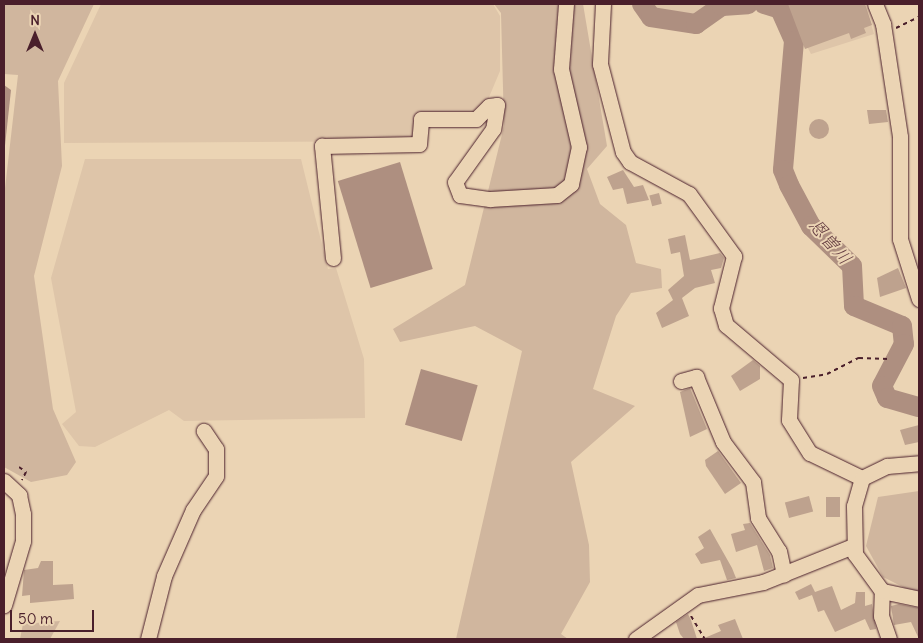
<!DOCTYPE html>
<html>
<head>
<meta charset="utf-8">
<style>
	body { margin:0 }
	#map { position:relative; width:923px; height:643px; overflow:hidden; background:#ebd4b4; font-family:Delius,"Klee One",sans-serif }
	div>[style] { position:absolute }
	[style*='--x'] { left:calc(var(--x)*1px); top:calc(var(--y)*1px); width:calc(var(--w)*1px); rotate:calc(var(--a)*1deg) }
	.built>* { inset:0; background:#dec5a9 }
	.green>* { inset:0; background:#d0b69e }
	.water>* { inset:0; background:#ae8f80; transform-origin:0 0 }
	.river>* { height:20px; margin:-10px; padding:0 10px; transform-origin:10px; border-radius:10px; background:#ae8f80 }
	.building>* { inset:0; background:#bea28e; transform-origin:0 0 }
	.round { border-radius:50% }
	.path>* { height:2px; margin-top:-1px; transform-origin:0; background:repeating-linear-gradient(90deg,#4a1f2b 0 4px,transparent 0 8px) }
	.roads { filter:drop-shadow(0 0 1px #4a1f2b) drop-shadow(0 0 1px #4a1f2b) }
	.minor>* { height:15px; margin:-7.5px; padding:0 7.5px; transform-origin:7.5px; border-radius:7.5px; background:#ebd4b4 }
	span { translate:-50% -50%; white-space:nowrap; text-align:center; line-height:1.15; -webkit-text-stroke:4px #ebd4b4; paint-order:stroke }
	.water-label { font-size:18px; color:#633b40; font-style:italic }
	.frame { position:absolute; inset:0; border:5px solid #4a1f2b; pointer-events:none }
	.north { position:absolute; left:10px; top:10px; width:50px; height:50px; -webkit-text-stroke:4px #ebd4b4; paint-order:stroke; rotate:0deg; font-size:14px; font-weight:700; line-height:20px; text-align:center; color:#4a1f2b }
	.north::after { content:''; display:block; margin:auto; width:18px; height:22px; background:#4a1f2b; clip-path:polygon(50% 0,100% 100%,50% 72%,0 100%) }
	.scale { position:absolute; left:10px; top:610px; width:84px; height:22px; box-sizing:border-box; border:2px solid #4a1f2b; border-top:0; padding-left:6px; font-size:15px; line-height:18px; white-space:nowrap; color:#4a1f2b; -webkit-text-stroke:4px #ebd4b4; paint-order:stroke }
</style>
</head>
<body>
<div id="map">
	<div class="built">
		<i style="clip-path:polygon(101px 4px,493px 4px,500px 16px,500px 71px,484px 109px,477px 114px,417px 115px,414px 141px,64px 143px,64px 83px)"></i>
		<i style="clip-path:polygon(650px 4px,721px 4px,695px 19px,650px 12px)"></i>
		<i style="clip-path:polygon(775px 4px,865px 4px,874px 34px,811px 54px,786px 6px)"></i>
		<i style="clip-path:polygon(85px 159px,301px 159px,328px 269px,336px 268px,364px 359px,365px 418px,184px 421px,169px 410px,95px 447px,79px 446px,62px 424px,76px 412px,51px 278px)"></i>
	</div>
	<div class="green">
		<i style="clip-path:polygon(4px 4px,94px 4px,58px 81px,62px 166px,34px 276px,53px 409px,76px 462px,67px 475px,31px 482px,4px 467px,4px 197px,18px 75px,4px 74px)"></i>
		<i style="clip-path:polygon(494px 4px,583px 4px,607px 146px,587px 169px,600px 204px,626px 225px,636px 263px,661px 269px,662px 288px,631px 293px,616px 316px,593px 389px,635px 406px,571px 462px,589px 545px,590px 582px,561px 634px,568px 639px,456px 639px,522px 351px,475px 326px,400px 342px,393px 329px,465px 285px,504px 126px,501px 13px)"></i>
		<i style="clip-path:polygon(919px 491px,919px 595px,883px 577px,866px 546px,878px 497px)"></i>
		<i style="clip-path:polygon(60px 621px,50px 639px,20px 639px,23px 624px)"></i>
	</div>
	<div class="water">
		<i style="clip-path:polygon(4px 85px,11px 90px,4px 155px)"></i>
		<i style="left:400px;top:162px;width:112px;height:65px;rotate:73deg"></i>
		<i style="left:421px;top:369px;width:59px;height:58px;rotate:16deg"></i>
	</div>
	<div class="river">
		<i style="--x:642;--y:4;--w:16;--a:55"></i>
		<i style="--x:651;--y:17;--w:46;--a:8.8"></i>
		<i style="--x:696;--y:24;--w:32;--a:-35"></i>
		<i style="--x:722;--y:6;--w:26;--a:-4"></i>
		<i style="--x:764;--y:4;--w:17;--a:17"></i>
		<i style="--x:780;--y:9;--w:35;--a:66"></i>
		<i style="--x:794;--y:41;--w:129;--a:94.9"></i>
		<i style="--x:783;--y:170;--w:16;--a:68"></i>
		<i style="--x:789;--y:185;--w:47;--a:61.8"></i>
		<i style="--x:811;--y:226;--w:57;--a:44.3"></i>
		<i style="--x:852;--y:266;--w:40;--a:87.1"></i>
		<i style="--x:854;--y:306;--w:52;--a:22.6"></i>
		<i style="--x:902;--y:326;--w:18;--a:84"></i>
		<i style="--x:904;--y:344;--w:47;--a:117.6"></i>
		<i style="--x:882;--y:386;--w:13;--a:67"></i>
		<i style="--x:887;--y:398;--w:33;--a:16"></i>
	</div>
	<div class="building">
		<i style="clip-path:polygon(788px 4px,865px 4px,872px 25px,864px 28px,866px 33px,851px 39px,849px 33px,805px 49px)"></i>
		<i style="clip-path:polygon(867px 110px,886px 110px,888px 122px,869px 124px)"></i>
		<i class="round" style="left:809px;top:119px;width:20px;height:20px"></i>
		<i style="clip-path:polygon(623px 170px,634px 187px,643px 185px,649px 200px,627px 204px,623px 188px,613px 190px,607px 177px)"></i>
		<i style="left:659px;top:193px;width:11px;height:10px;rotate:75deg"></i>
		<i style="clip-path:polygon(685px 235px,690px 260px,720px 253px,724px 258px,721px 268px,711px 270px,715px 283px,695px 288px,682px 298px,689px 316px,662px 328px,656px 313px,673px 300px,668px 290px,684px 276px,680px 252px,671px 254px,668px 239px)"></i>
		<i style="clip-path:polygon(898px 268px,906px 288px,880px 297px,877px 278px)"></i>
		<i style="clip-path:polygon(753px 360px,760px 366px,760px 379px,740px 391px,731px 376px)"></i>
		<i style="clip-path:polygon(690px 388px,707px 429px,690px 437px,680px 392px)"></i>
		<i style="clip-path:polygon(919px 425px,919px 442px,905px 445px,900px 430px)"></i>
		<i style="clip-path:polygon(718px 451px,741px 483px,725px 494px,706px 466px,705px 460px)"></i>
		<i style="left:809px;top:496px;width:16px;height:25px;rotate:75deg"></i>
		<i style="left:840px;top:497px;width:20px;height:14px;rotate:90deg"></i>
		<i style="clip-path:polygon(750px 523px,770px 555px,773px 568px,764px 571px,757px 545px,736px 552px,731px 534px,745px 530px,743px 524px)"></i>
		<i style="clip-path:polygon(710px 529px,732px 568px,736px 578px,727px 580px,720px 560px,701px 564px,695px 554px,704px 548px,698px 537px)"></i>
		<i style="clip-path:polygon(41px 561px,53px 561px,53px 585px,73px 584px,74px 599px,30px 603px,30px 595px,22px 596px,24px 570px,38px 568px)"></i>
		<i style="clip-path:polygon(811px 584px,815px 592px,832px 586px,841px 610px,855px 603px,856px 592px,865px 592px,865px 606px,872px 604px,876px 629px,870px 630px,865px 619px,835px 632px,824px 610px,818px 612px,812px 595px,799px 600px,795px 592px)"></i>
		<i style="clip-path:polygon(899px 604px,919px 608px,919px 639px,911px 622px,894px 625px,891px 606px)"></i>
		<i style="clip-path:polygon(688px 614px,691px 620px,697px 639px,684px 639px,680px 634px,676px 622px)"></i>
		<i style="clip-path:polygon(735px 619px,743px 639px,702px 639px,721px 631px,718px 625px)"></i>
	</div>
	<div class="path">
		<i style="--x:896;--y:28;--w:25;--a:-26"></i>
		<i style="--x:803;--y:378;--w:24;--a:-9"></i>
		<i style="--x:827;--y:374;--w:36;--a:-27"></i>
		<i style="--x:859;--y:358;--w:30;--a:2"></i>
		<i style="--x:19;--y:467;--w:9;--a:36"></i>
		<i style="--x:26;--y:472;--w:9;--a:117"></i>
		<i style="--x:691;--y:616;--w:27;--a:59"></i>
	</div>
	<div class="roads">
		<div class="minor">
			<i style="--x:603;--y:4;--w:60;--a:92.9"></i>
			<i style="--x:600;--y:64;--w:91;--a:75.4"></i>
			<i style="--x:623;--y:152;--w:12;--a:55"></i>
			<i style="--x:630;--y:162;--w:67;--a:28.5"></i>
			<i style="--x:689;--y:194;--w:77;--a:54"></i>
			<i style="--x:734;--y:256;--w:54;--a:104"></i>
			<i style="--x:721;--y:308;--w:18;--a:74"></i>
			<i style="--x:726;--y:325;--w:85;--a:40.2"></i>
			<i style="--x:791;--y:380;--w:40;--a:92.9"></i>
			<i style="--x:789;--y:420;--w:39;--a:58"></i>
			<i style="--x:810;--y:453;--w:58;--a:25.7"></i>
			<i style="--x:875;--y:4;--w:22;--a:68"></i>
			<i style="--x:883;--y:24;--w:114;--a:81.4"></i>
			<i style="--x:900;--y:137;--w:102;--a:90"></i>
			<i style="--x:900;--y:239;--w:63;--a:72.4"></i>
			<i style="--x:333;--y:258;--w:113;--a:-95.6"></i>
			<i style="--x:322;--y:146;--w:97;--a:-1.2"></i>
			<i style="--x:419;--y:144;--w:25;--a:-85"></i>
			<i style="--x:421;--y:119;--w:55;--a:0"></i>
			<i style="--x:476;--y:119;--w:18;--a:-45"></i>
			<i style="--x:489;--y:106;--w:8;--a:-7"></i>
			<i style="--x:497;--y:105;--w:24;--a:99"></i>
			<i style="--x:493;--y:129;--w:65;--a:125.6"></i>
			<i style="--x:455;--y:182;--w:14;--a:69"></i>
			<i style="--x:460;--y:195;--w:30;--a:8"></i>
			<i style="--x:490;--y:199;--w:67;--a:-3.4"></i>
			<i style="--x:557;--y:195;--w:18;--a:-38"></i>
			<i style="--x:571;--y:184;--w:38;--a:-78"></i>
			<i style="--x:579;--y:147;--w:80;--a:-103"></i>
			<i style="--x:561;--y:69;--w:65;--a:-85.6"></i>
			<i style="--x:681;--y:381;--w:16;--a:-15"></i>
			<i style="--x:696;--y:377;--w:70;--a:67.4"></i>
			<i style="--x:723;--y:442;--w:50;--a:53.1"></i>
			<i style="--x:753;--y:482;--w:36;--a:82"></i>
			<i style="--x:758;--y:518;--w:39;--a:58"></i>
			<i style="--x:779;--y:551;--w:24;--a:78"></i>
			<i style="--x:4;--y:481;--w:21;--a:43"></i>
			<i style="--x:19;--y:495;--w:19;--a:78"></i>
			<i style="--x:23;--y:514;--w:27;--a:90"></i>
			<i style="--x:23;--y:541;--w:67;--a:106.5"></i>
			<i style="--x:882;--y:591;--w:38;--a:12"></i>
			<i style="--x:148;--y:639;--w:65;--a:-75.7"></i>
			<i style="--x:164;--y:576;--w:72;--a:-66.3"></i>
			<i style="--x:193;--y:510;--w:41;--a:-55.9"></i>
			<i style="--x:216;--y:476;--w:27;--a:-90"></i>
			<i style="--x:216;--y:449;--w:22;--a:-124"></i>
			<i style="--x:636;--y:639;--w:76;--a:-35.4"></i>
			<i style="--x:698;--y:595;--w:66;--a:-11.3"></i>
			<i style="--x:763;--y:582;--w:97;--a:-21.8"></i>
			<i style="--x:889;--y:639;--w:24;--a:-109"></i>
			<i style="--x:881;--y:616;--w:25;--a:-88"></i>
			<i style="--x:882;--y:591;--w:46;--a:-126.1"></i>
			<i style="--x:855;--y:554;--w:48;--a:-91.2"></i>
			<i style="--x:854;--y:506;--w:29;--a:-74"></i>
			<i style="--x:862;--y:478;--w:28;--a:-26"></i>
			<i style="--x:887;--y:466;--w:32;--a:-5"></i>
		</div>
	</div>
	<div class="water-label">
		<span style="left:830px;top:242px;rotate:49deg">恩曽川</span>
	</div>
	<div class="frame"></div>
	<div class="north">N</div>
	<div class="scale">50 m</div>
</div>
</body>
</html>
